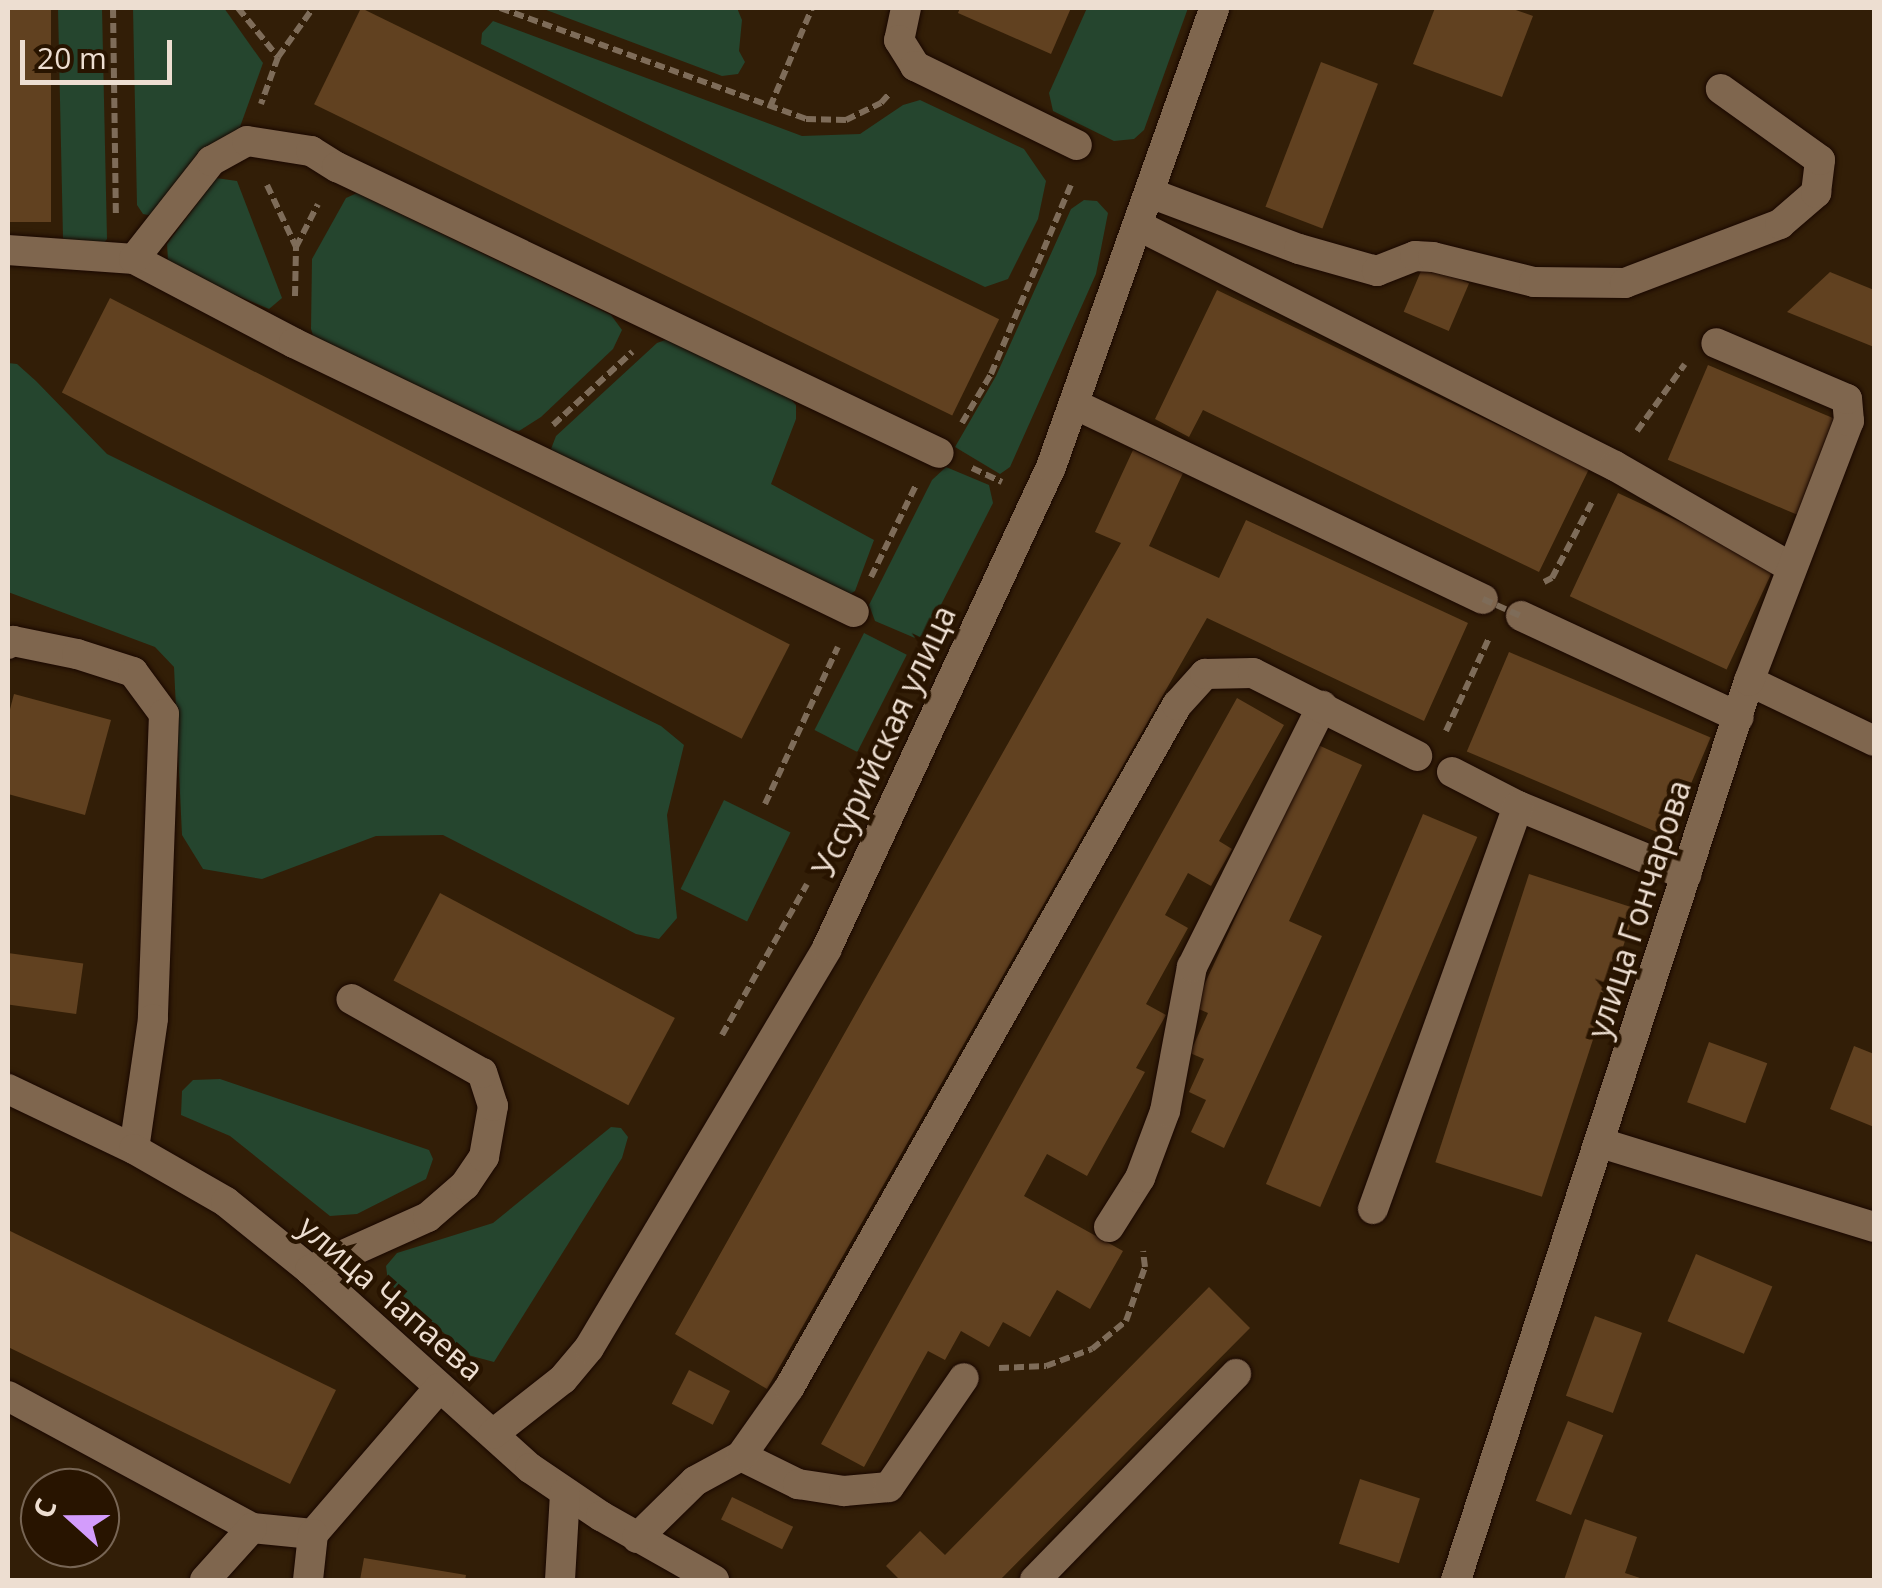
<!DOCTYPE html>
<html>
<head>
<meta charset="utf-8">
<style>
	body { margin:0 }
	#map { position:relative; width:1882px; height:1588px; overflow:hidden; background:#321e07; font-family:"Open Sans",sans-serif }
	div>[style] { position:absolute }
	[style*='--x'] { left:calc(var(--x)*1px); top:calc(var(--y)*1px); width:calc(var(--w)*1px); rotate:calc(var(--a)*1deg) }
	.green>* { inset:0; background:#25452e; transform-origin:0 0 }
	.building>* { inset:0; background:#614120; transform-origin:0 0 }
	.path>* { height:6px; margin-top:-3px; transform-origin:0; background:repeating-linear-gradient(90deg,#7e6c59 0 10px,transparent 0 15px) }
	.roads { filter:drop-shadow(0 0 2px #190700) drop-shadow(0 0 2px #190700) }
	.minor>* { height:30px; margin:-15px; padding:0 15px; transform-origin:15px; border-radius:15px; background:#7f664e }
	.path-bridge>* { height:6px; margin-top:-3px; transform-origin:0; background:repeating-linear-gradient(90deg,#7e6c59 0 10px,transparent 0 15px) }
	span { translate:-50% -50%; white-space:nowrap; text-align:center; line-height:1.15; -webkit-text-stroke:9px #281400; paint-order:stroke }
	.street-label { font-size:32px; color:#edded1 }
	.frame { position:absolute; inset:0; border:10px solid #edded1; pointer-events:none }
	.north { position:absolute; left:20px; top:1468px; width:100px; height:100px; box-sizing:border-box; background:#281400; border:2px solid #776554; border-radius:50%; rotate:291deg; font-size:28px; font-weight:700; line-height:40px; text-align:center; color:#edded1 }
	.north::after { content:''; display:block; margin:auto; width:35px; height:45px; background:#d39cfc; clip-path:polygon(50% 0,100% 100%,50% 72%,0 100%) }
	.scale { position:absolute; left:20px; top:40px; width:152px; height:45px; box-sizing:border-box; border:5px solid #edded1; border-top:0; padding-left:12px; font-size:30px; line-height:35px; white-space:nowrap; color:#edded1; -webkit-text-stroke:8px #281400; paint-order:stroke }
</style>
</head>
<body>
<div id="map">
	<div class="green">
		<i style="clip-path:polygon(58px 8px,102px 8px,107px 239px,97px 251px,80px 252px,63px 238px)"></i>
		<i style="clip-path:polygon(133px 8px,224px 8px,263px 63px,236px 138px,153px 216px,143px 214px,137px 205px)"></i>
		<i style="clip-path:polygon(541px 8px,737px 8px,742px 20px,739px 51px,745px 62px,738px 74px,722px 76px)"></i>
		<i style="clip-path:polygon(1087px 8px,1188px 8px,1144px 130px,1134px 139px,1114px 141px,1053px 111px,1049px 93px)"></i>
		<i style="clip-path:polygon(493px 21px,802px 136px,860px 134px,903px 105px,920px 100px,1024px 149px,1046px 181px,1038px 219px,1008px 279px,985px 287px,481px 44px,482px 33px)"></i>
		<i style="clip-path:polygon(216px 178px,237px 181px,282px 298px,269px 309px,180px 272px,168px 260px,167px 244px)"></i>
		<i style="clip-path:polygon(357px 193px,611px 315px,622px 330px,613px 349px,541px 417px,519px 431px,500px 429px,315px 342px,311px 329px,312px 259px,346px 198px)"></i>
		<i style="clip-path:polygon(1084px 200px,1097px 201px,1108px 213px,1096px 274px,1010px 467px,1000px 474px,955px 447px,996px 376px,1071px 209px)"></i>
		<i style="clip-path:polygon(668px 339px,789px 397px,796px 405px,796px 419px,771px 484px,874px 540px,855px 591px,847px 596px,559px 460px,551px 449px,556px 436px,657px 343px)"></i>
		<i style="clip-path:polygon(8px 363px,17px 364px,36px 381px,107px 454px,661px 726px,684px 745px,667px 815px,677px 918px,659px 939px,636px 934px,443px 835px,376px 836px,262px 879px,203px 869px,182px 835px,174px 667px,155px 647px,8px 592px)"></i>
		<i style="clip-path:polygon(946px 467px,989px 485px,993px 503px,925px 636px,915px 638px,875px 621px,869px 605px,932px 480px)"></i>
		<i style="left:864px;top:633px;width:48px;height:109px;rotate:27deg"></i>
		<i style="left:724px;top:800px;width:74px;height:99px;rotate:26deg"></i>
		<i style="clip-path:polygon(220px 1079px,429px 1150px,433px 1159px,426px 1179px,357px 1214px,330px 1216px,230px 1136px,181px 1115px,182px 1091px,193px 1080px)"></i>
		<i style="clip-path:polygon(611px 1127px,621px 1128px,628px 1137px,622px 1158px,494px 1362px,468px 1355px,388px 1282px,386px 1266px,397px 1253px,493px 1223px)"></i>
	</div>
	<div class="building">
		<i style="left:8px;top:8px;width:43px;height:214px"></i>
		<i style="left:361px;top:8px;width:710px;height:107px;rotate:26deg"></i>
		<i style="clip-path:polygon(960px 8px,1071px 8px,1051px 54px,958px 13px)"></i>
		<i style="clip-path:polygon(1435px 8px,1510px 8px,1533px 16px,1502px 97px,1413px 64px)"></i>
		<i style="left:1321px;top:62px;width:61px;height:155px;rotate:21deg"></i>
		<i style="left:1424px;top:264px;width:49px;height:52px;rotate:23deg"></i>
		<i style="clip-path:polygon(1830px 272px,1874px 290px,1874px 347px,1787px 312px)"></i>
		<i style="clip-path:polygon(1217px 290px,1589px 469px,1539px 572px,1203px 410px,1189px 437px,1155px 419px)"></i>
		<i style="left:110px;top:298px;width:763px;height:106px;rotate:27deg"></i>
		<i style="left:1708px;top:365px;width:142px;height:103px;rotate:23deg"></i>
		<i style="clip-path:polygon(1133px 450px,1183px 473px,1149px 546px,1219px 578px,1246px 520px,1468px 623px,1424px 721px,1207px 618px,767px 1389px,675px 1334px,1121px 543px,1095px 532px)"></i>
		<i style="left:1618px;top:493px;width:173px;height:114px;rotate:25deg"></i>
		<i style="left:1509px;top:652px;width:219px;height:108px;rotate:23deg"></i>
		<i style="clip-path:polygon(14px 694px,111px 720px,85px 815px,8px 794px,8px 717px)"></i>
		<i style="clip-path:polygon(1237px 698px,1284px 725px,1219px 841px,1232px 849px,1211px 886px,1188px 873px,1165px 915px,1188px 928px,1146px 1004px,1166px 1015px,1136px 1068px,1145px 1072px,1087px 1176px,1047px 1154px,1024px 1196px,1123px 1251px,1090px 1309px,1057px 1290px,1030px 1337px,1003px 1322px,989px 1347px,961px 1331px,945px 1360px,928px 1351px,864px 1467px,821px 1444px)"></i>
		<i style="clip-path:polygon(1316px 744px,1362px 765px,1289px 921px,1322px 936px,1224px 1148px,1191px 1132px,1206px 1100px,1189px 1092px,1204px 1059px,1190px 1053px,1208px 1013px,1194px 1007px)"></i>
		<i style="left:1423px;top:814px;width:59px;height:402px;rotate:23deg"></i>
		<i style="left:1529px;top:874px;width:112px;height:303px;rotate:18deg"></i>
		<i style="left:440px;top:893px;width:266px;height:99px;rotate:28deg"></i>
		<i style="left:8px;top:953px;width:76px;height:51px;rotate:8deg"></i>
		<i style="left:1709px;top:1042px;width:62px;height:64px;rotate:20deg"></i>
		<i style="clip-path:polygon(1854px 1046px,1874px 1054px,1874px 1127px,1830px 1109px)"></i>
		<i style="clip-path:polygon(8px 1230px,336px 1390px,290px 1484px,8px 1347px)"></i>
		<i style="left:1696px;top:1254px;width:83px;height:73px;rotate:23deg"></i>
		<i style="clip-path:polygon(1209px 1287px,1250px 1328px,1000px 1580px,900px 1580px,886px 1566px,920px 1531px,945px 1555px)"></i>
		<i style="left:1595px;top:1316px;width:50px;height:85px;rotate:20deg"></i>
		<i style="left:689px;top:1370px;width:46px;height:38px;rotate:27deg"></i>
		<i style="left:1568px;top:1421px;width:38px;height:86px;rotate:22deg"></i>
		<i style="left:1360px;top:1479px;width:63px;height:68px;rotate:18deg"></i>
		<i style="left:732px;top:1497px;width:68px;height:25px;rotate:26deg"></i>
		<i style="clip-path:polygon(1585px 1519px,1637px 1537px,1625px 1573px,1646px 1580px,1564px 1580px)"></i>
		<i style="clip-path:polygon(364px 1558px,466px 1575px,465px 1580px,360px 1580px)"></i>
	</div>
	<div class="path">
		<i style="--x:113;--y:8;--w:208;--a:89.2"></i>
		<i style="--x:238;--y:8;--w:63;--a:50.8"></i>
		<i style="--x:278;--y:57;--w:50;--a:109.9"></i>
		<i style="--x:500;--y:8;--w:326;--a:19.9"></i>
		<i style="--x:806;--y:119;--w:40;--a:1.4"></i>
		<i style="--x:846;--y:120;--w:39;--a:-26"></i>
		<i style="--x:881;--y:103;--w:13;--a:-48"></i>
		<i style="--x:278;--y:57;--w:60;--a:-54.5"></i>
		<i style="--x:770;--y:107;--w:108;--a:-67"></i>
		<i style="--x:267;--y:185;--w:68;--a:64.9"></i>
		<i style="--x:295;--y:296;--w:49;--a:-88.8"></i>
		<i style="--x:296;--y:247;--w:48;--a:-62.9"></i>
		<i style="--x:962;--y:423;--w:57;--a:-59.4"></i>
		<i style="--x:991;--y:374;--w:205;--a:-67.1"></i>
		<i style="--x:553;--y:425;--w:108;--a:-42.7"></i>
		<i style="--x:1637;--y:431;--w:82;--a:-54.4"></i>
		<i style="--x:972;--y:468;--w:33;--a:25"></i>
		<i style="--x:871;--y:577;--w:102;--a:-63.9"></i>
		<i style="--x:1544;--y:582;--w:9;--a:-27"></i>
		<i style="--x:1552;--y:578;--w:88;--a:-62.3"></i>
		<i style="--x:1446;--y:731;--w:102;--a:-65.2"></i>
		<i style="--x:765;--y:804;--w:173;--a:-65.1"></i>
		<i style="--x:722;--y:1035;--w:173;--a:-60.6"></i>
		<i style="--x:999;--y:1368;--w:47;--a:-2.4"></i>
		<i style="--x:1046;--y:1366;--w:49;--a:-20.3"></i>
		<i style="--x:1092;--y:1349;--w:44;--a:-39.5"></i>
		<i style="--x:1126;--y:1321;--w:57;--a:-70.6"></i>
		<i style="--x:1145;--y:1267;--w:16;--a:-97"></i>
	</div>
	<div class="roads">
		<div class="minor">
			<i style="--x:906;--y:8;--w:33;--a:102"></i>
			<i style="--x:899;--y:40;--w:31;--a:58"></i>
			<i style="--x:915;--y:66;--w:180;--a:26"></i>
			<i style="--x:1150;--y:193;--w:159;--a:20.6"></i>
			<i style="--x:1299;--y:249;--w:81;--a:15.8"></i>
			<i style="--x:1377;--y:271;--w:41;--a:-21.5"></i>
			<i style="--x:1415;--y:256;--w:18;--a:3"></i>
			<i style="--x:1433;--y:257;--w:104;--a:13.9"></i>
			<i style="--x:1534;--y:282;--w:91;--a:0.6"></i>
			<i style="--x:1625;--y:283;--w:166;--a:-20.8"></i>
			<i style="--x:1780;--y:224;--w:48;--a:-40.7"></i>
			<i style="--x:1816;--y:193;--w:33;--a:-83"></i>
			<i style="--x:1820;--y:160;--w:122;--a:-144.4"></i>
			<i style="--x:1139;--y:226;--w:533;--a:26.76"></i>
			<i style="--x:1615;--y:466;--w:201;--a:29.9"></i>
			<i style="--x:8;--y:250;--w:126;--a:4.1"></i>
			<i style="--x:134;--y:259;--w:181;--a:27.7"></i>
			<i style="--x:294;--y:343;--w:621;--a:25.66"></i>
			<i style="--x:134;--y:259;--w:125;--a:-51.8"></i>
			<i style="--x:211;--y:161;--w:41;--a:-29.1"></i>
			<i style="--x:247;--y:141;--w:65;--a:8.9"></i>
			<i style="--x:311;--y:151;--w:31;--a:32"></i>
			<i style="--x:337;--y:167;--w:666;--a:25.41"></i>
			<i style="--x:1074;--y:404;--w:453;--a:25.5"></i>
			<i style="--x:1521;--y:616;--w:240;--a:24.9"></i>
			<i style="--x:8;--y:644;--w:6;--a:-31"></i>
			<i style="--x:13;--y:641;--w:65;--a:11.5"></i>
			<i style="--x:77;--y:654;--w:59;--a:17.8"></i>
			<i style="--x:133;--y:672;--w:52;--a:53.6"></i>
			<i style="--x:164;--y:714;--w:305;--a:92.1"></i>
			<i style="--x:153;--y:1019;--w:131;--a:98.3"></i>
			<i style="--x:1749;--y:681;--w:139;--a:25.6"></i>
			<i style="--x:1452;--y:772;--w:74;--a:27.3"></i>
			<i style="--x:1518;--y:806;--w:182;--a:22.3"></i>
			<i style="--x:8;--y:1089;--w:140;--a:25.5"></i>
			<i style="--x:134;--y:1149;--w:106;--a:29.9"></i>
			<i style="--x:226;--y:1202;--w:108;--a:39"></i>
			<i style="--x:310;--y:1270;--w:296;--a:42"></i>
			<i style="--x:530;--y:1468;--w:86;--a:34.1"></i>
			<i style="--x:601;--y:1516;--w:130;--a:29.5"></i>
			<i style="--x:1601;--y:1143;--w:286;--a:17.1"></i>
			<i style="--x:1373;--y:1209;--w:428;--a:-70.2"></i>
			<i style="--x:1109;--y:1227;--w:58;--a:-57.7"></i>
			<i style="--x:1140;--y:1178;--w:72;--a:-69.5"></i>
			<i style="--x:1165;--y:1111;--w:147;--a:-79.4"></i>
			<i style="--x:1192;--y:967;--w:292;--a:-63.5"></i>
			<i style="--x:310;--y:1270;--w:129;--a:-24.2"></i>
			<i style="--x:428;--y:1217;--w:49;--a:-40.9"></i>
			<i style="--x:465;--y:1185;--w:34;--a:-56"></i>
			<i style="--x:484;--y:1157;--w:52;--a:-80"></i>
			<i style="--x:493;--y:1106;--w:35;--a:-108"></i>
			<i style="--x:482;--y:1073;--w:150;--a:-150.5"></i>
			<i style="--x:8;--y:1396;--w:277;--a:28.4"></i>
			<i style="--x:252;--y:1528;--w:61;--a:5.6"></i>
			<i style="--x:313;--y:1534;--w:193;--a:-49.2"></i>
			<i style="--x:493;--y:1434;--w:89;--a:-38.2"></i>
			<i style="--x:563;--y:1379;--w:40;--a:-50"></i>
			<i style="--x:589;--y:1348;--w:465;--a:-59.2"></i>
			<i style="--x:827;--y:948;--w:531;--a:-65.03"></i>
			<i style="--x:1051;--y:467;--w:487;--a:-70.4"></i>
			<i style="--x:741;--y:1456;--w:64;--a:26.2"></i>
			<i style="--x:798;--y:1484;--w:47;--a:8.7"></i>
			<i style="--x:844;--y:1491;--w:45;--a:-5.1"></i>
			<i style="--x:889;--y:1487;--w:132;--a:-55.5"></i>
			<i style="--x:637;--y:1538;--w:81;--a:-44.5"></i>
			<i style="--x:695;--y:1481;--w:52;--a:-28.5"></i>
			<i style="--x:741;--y:1456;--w:83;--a:-54.8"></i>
			<i style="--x:789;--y:1388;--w:786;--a:-60.4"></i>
			<i style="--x:1177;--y:705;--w:42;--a:-47.9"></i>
			<i style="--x:1205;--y:674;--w:48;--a:-1.2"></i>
			<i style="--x:1253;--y:673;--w:184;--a:26.8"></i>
			<i style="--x:205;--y:1580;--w:70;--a:-47.9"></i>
			<i style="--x:308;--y:1580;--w:46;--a:-83.8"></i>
			<i style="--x:560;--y:1580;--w:87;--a:-86.7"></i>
			<i style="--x:1035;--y:1580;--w:288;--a:-45.7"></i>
			<i style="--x:1456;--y:1580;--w:946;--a:-71.95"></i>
			<i style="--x:1749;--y:681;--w:279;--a:-69"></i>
			<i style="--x:1849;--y:421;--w:22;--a:-95"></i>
			<i style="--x:1847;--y:399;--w:142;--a:-156.9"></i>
		</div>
	</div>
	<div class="path-bridge">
		<i style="--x:1483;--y:599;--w:42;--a:24.1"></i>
	</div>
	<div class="street-label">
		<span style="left:884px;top:741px;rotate:-65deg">Уссурийская улица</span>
		<span style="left:1639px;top:909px;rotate:-72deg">улица Гончарова</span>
		<span style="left:391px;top:1298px;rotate:41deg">улица Чапаева</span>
	</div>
	<div class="frame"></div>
	<div class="north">С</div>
	<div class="scale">20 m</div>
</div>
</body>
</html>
